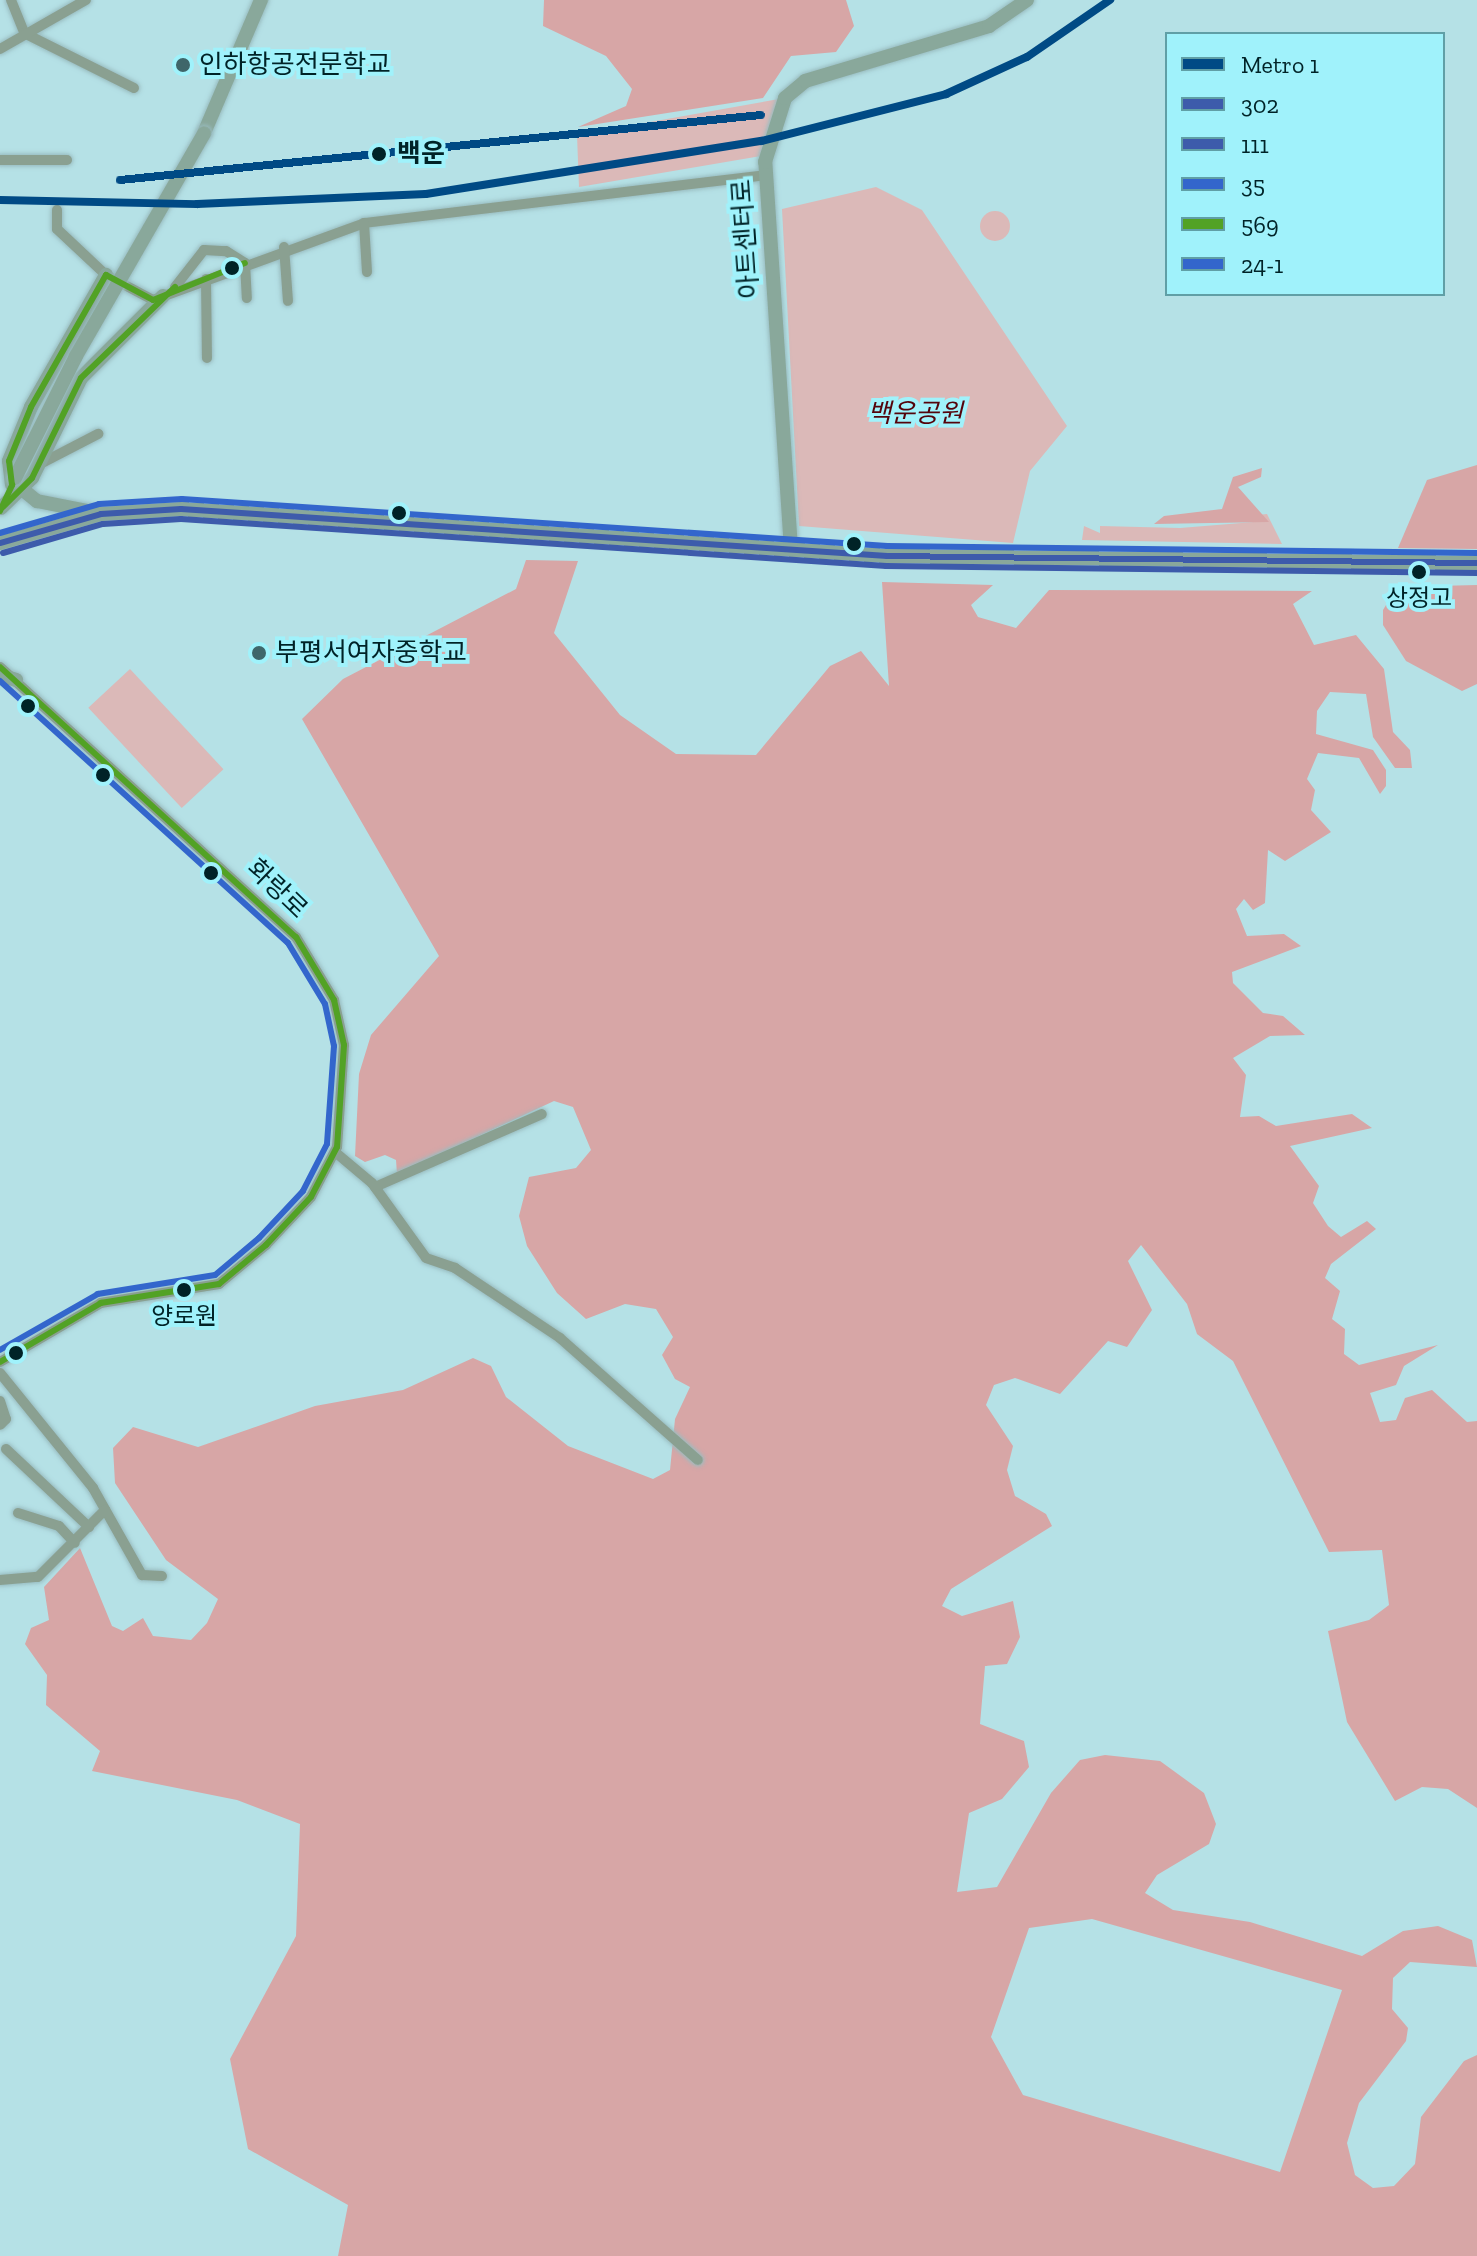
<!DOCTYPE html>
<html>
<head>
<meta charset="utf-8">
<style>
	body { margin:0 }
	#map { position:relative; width:1477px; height:2256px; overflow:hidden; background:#b5e1e6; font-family:"Zilla Slab","Noto Sans KR",serif }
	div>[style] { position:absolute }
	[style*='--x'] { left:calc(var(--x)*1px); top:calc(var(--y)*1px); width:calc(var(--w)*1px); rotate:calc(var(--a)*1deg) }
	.green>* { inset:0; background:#dbb9b8; transform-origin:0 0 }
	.round { border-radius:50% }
	.forest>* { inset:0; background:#d7a6a6 }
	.roads { filter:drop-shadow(0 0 2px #99bcc0) drop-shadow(0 0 2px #99bcc0) }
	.street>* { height:10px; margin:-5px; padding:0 5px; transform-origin:5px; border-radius:5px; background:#8aa091 }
	.secondary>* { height:14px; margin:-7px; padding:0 7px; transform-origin:7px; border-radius:7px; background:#89a89b }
	.bridges { filter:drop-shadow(0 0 2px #99bcc0) drop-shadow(0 0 2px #99bcc0) }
	.secondary-bridge>* { height:14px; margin:-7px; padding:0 7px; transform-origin:7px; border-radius:7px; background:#89a89b }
	.bus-1>* { height:6px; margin:-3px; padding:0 3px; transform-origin:3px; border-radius:3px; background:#3d5bab }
	.bus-2>* { height:6px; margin:-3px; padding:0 3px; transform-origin:3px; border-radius:3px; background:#3d5bab }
	.bus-3>* { height:6px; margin:-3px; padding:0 3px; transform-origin:3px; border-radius:3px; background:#36c }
	.bus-4>* { height:6px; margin:-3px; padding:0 3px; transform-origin:3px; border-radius:3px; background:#52a225 }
	.bus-5>* { height:6px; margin:-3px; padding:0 3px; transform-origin:3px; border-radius:3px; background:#36c }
	.metro-1>* { height:8px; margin:-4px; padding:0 4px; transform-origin:4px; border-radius:4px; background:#004a85 }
	.dots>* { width:22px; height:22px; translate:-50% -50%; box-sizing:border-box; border:4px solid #a0f2fb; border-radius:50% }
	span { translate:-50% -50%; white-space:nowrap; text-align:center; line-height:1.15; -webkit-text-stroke:8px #a0f2fb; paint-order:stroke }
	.bus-label { font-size:24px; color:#002327 }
	.poi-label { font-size:26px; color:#002327 }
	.left { translate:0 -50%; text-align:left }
	.stop-label { font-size:26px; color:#002327; font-weight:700 }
	.street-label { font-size:26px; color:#002327 }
	.park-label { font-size:26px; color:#54030b; font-style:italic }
	.legend { position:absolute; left:1165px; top:32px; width:280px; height:264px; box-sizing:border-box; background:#a0f2fb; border:2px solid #609fa6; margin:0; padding:10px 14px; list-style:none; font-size:24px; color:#002327 }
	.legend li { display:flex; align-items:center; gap:16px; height:40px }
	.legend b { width:40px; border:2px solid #609fa6 }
</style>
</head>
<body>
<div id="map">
	<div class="green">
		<i style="clip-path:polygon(779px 99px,761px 156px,579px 187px,577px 135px)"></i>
		<i style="clip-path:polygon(876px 187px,922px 210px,1067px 426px,1030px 471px,1013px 543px,799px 526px,782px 209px)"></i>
		<i class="round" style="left:980px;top:211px;width:30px;height:30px"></i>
		<i style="clip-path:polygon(1267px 514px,1282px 544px,1082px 540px,1084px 526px,1100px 533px,1100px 526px,1180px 528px,1266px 521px,1257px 515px)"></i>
		<i style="left:130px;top:669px;width:137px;height:57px;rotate:47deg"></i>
	</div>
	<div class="forest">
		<i style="clip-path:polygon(544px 0,846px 0,854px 26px,836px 52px,791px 56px,763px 98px,578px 127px,626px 106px,632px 89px,606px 56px,543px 26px)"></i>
		<i style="clip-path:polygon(1477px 465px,1477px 549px,1398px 548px,1427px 480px)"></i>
		<i style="clip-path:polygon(1262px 468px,1261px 477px,1238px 487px,1269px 522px,1154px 524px,1164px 516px,1222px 509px,1233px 477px)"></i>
		<i style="clip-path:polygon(evenodd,526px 560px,578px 561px,554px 633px,620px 715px,676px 754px,756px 755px,830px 666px,861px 651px,889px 686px,882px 582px,993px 585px,971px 605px,978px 617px,1016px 628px,1049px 590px,1312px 591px,1293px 604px,1314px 645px,1356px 635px,1384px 669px,1393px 732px,1410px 750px,1412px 768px,1395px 768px,1373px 737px,1366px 694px,1330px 692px,1317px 711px,1316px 734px,1373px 750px,1386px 770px,1386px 786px,1380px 794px,1359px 758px,1318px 753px,1307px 779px,1315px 790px,1311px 810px,1331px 832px,1285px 861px,1268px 850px,1265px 903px,1253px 910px,1244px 899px,1236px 909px,1247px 936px,1284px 934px,1301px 946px,1232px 972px,1233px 983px,1263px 1013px,1283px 1016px,1305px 1035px,1270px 1036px,1233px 1058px,1246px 1075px,1240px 1117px,1259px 1116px,1276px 1126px,1352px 1114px,1372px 1128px,1290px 1146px,1319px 1186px,1313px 1203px,1328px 1226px,1341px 1237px,1367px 1221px,1376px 1229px,1331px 1264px,1325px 1278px,1340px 1291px,1332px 1319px,1345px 1329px,1344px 1354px,1359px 1365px,1438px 1345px,1404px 1366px,1396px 1385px,1370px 1393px,1380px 1422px,1396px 1420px,1405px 1398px,1432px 1390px,1467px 1422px,1477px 1421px,1477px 1808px,1448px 1789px,1422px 1787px,1395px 1801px,1347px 1722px,1328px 1631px,1369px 1620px,1389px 1605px,1382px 1550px,1329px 1552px,1233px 1361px,1197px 1334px,1187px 1304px,1141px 1245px,1128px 1261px,1152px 1310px,1127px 1347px,1108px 1341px,1060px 1394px,1015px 1378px,994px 1385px,986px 1405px,1013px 1446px,1007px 1470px,1015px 1496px,1046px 1514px,1052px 1526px,951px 1589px,942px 1606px,962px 1616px,1013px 1601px,1020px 1637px,1007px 1664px,985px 1666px,980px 1724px,1024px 1741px,1029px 1767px,1002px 1799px,969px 1813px,957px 1892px,997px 1887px,1051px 1793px,1080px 1760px,1105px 1755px,1160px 1761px,1204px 1793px,1216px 1824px,1209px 1844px,1157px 1875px,1145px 1893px,1173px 1910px,1250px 1922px,1362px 1956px,1403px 1931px,1438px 1926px,1472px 1940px,1477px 1967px,1410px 1962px,1393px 1978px,1392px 2009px,1408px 2028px,1406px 2041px,1359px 2103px,1347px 2143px,1355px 2175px,1373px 2188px,1394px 2186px,1415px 2164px,1421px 2117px,1464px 2061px,1477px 2055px,1477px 2256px,338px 2256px,348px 2205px,248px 2149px,230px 2059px,296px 1936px,300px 1824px,237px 1800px,92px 1771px,100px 1751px,46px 1705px,47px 1675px,25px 1644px,31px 1628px,49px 1620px,44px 1587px,80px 1548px,112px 1626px,123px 1631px,143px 1618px,153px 1636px,191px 1640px,207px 1623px,218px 1599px,166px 1560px,115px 1483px,113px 1448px,133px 1427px,198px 1447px,315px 1406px,403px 1390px,473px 1358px,491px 1366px,506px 1397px,568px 1446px,653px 1479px,670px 1470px,675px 1419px,690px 1387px,675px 1379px,662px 1355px,673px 1337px,656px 1309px,625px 1304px,586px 1319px,557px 1293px,527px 1246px,519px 1216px,529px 1177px,576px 1168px,591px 1150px,573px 1107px,554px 1101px,397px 1174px,396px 1160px,385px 1155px,365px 1162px,355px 1156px,359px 1074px,371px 1035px,439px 956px,302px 719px,343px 679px,516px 589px,526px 560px,1092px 1919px,1342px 1990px,1280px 2172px,1023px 2095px,991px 2037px,1029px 1928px,1092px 1919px)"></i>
		<i style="clip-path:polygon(1477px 585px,1477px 684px,1462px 691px,1406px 661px,1383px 625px,1383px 610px,1397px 587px)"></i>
	</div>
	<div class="roads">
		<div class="street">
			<i style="--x:11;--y:0;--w:35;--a:68"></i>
			<i style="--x:24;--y:33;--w:123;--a:26.6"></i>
			<i style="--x:0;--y:49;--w:99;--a:-29.7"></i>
			<i style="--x:0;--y:160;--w:67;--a:0"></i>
			<i style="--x:57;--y:210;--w:19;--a:90"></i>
			<i style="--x:57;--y:229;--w:67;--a:43.2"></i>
			<i style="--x:106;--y:275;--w:53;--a:28"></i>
			<i style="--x:153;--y:300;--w:225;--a:-20"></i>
			<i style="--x:364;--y:223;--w:405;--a:-6.8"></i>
			<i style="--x:364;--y:223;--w:49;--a:86.5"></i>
			<i style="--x:284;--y:247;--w:54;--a:85.8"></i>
			<i style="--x:245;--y:263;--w:35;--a:87"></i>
			<i style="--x:206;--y:279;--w:79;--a:89.3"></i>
			<i style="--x:175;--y:287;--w:47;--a:-51.9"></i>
			<i style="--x:204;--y:250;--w:22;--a:3"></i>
			<i style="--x:226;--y:251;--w:22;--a:32"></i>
			<i style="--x:38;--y:465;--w:68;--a:-27.3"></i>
			<i style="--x:0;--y:667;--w:401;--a:42.4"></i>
			<i style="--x:296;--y:937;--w:74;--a:58.9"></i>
			<i style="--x:334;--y:1000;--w:46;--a:77.5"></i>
			<i style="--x:344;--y:1045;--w:102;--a:93.9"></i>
			<i style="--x:337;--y:1147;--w:56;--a:117.5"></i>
			<i style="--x:311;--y:1197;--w:66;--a:133.2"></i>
			<i style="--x:266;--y:1245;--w:61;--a:140.3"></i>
			<i style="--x:219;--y:1284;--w:120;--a:170.9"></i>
			<i style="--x:101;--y:1303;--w:117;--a:149.7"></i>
			<i style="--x:335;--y:1152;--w:48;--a:40"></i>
			<i style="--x:372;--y:1183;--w:92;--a:54.2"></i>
			<i style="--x:426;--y:1258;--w:31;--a:19"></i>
			<i style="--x:455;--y:1268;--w:126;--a:33.7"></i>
			<i style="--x:560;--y:1338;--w:184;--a:41.5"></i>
			<i style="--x:375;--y:1187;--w:182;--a:-23.6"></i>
			<i style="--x:0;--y:1373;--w:148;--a:51"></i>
			<i style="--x:93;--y:1488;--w:100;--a:60.6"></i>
			<i style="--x:142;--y:1575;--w:20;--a:3"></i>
			<i style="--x:0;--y:1401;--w:19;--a:72"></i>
			<i style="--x:6;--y:1419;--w:8;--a:135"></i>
			<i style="--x:6;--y:1449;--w:114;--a:43.2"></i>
			<i style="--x:18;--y:1513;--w:43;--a:17.6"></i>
			<i style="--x:59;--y:1526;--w:23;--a:47"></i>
			<i style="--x:0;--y:1580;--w:38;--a:-5"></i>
			<i style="--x:38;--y:1577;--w:95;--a:-45"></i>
		</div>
		<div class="secondary">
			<i style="--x:204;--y:133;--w:145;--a:-66.8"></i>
			<i style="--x:12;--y:485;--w:24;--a:-97"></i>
			<i style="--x:9;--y:461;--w:58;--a:-67.8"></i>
			<i style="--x:31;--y:407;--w:152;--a:-60.4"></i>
			<i style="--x:17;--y:485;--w:26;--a:39"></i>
			<i style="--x:37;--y:501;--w:61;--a:11.3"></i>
			<i style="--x:1;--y:508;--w:43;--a:-44.1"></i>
			<i style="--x:32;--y:478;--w:111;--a:-63.9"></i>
			<i style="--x:81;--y:378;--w:116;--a:-45"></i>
			<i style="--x:0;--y:543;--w:105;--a:-16"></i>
			<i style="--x:101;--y:514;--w:80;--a:-3.6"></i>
			<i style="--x:181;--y:509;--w:708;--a:3.81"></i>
			<i style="--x:887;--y:556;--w:590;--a:0.68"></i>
			<i style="--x:791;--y:549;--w:388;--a:-93.8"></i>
			<i style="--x:765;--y:162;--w:67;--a:-72.6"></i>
			<i style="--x:785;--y:98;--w:26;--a:-40"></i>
			<i style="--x:805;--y:81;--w:192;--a:-16.6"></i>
			<i style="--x:989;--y:26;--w:46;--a:-34.4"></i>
			<i style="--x:0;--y:675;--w:17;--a:17"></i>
		</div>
	</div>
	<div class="bridges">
		<div class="secondary-bridge">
			<i style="--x:15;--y:478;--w:136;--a:-63.4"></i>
			<i style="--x:76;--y:356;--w:257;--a:-60.1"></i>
		</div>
	</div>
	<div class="bus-1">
		<i style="--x:0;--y:543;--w:105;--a:-16"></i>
		<i style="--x:101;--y:514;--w:80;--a:-3.6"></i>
		<i style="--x:181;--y:509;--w:708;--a:3.81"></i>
		<i style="--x:887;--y:556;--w:590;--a:0.68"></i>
	</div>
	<div class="bus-2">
		<i style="--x:3;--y:553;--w:104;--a:-16.2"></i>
		<i style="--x:103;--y:524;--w:78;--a:-3.7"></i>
		<i style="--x:181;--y:519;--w:707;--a:3.81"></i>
		<i style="--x:886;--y:566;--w:591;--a:0.68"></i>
	</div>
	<div class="bus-3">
		<i style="--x:0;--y:533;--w:103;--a:-16.3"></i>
		<i style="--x:99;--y:504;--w:83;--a:-3.4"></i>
		<i style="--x:182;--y:499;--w:707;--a:3.81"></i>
		<i style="--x:887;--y:546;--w:590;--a:0.68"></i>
	</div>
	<div class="bus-4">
		<i style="--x:3;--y:507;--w:41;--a:-45"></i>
		<i style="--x:32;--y:478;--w:111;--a:-63.9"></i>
		<i style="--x:81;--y:378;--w:131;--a:-44.1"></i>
		<i style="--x:0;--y:511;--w:29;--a:-65"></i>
		<i style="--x:12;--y:485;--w:24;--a:-97"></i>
		<i style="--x:9;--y:461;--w:58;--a:-67.8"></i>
		<i style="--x:31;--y:407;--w:152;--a:-60.4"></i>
		<i style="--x:106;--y:275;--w:53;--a:28"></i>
		<i style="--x:153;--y:300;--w:99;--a:-21.9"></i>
		<i style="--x:0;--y:667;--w:401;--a:42.4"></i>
		<i style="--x:296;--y:937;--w:74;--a:58.9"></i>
		<i style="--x:334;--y:1000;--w:46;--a:77.5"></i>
		<i style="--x:344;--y:1045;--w:102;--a:93.9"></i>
		<i style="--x:337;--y:1147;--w:56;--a:117.5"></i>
		<i style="--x:311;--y:1197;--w:66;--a:133.2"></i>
		<i style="--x:266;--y:1245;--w:61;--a:140.3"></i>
		<i style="--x:219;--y:1284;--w:120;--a:170.9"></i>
		<i style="--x:101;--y:1303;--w:117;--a:149.7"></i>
	</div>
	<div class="bus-5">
		<i style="--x:0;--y:681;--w:389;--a:42.3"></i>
		<i style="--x:288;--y:943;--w:71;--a:58.8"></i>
		<i style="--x:325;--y:1004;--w:43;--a:77.9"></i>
		<i style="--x:334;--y:1046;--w:98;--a:94.1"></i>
		<i style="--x:327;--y:1144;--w:53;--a:117.1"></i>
		<i style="--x:303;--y:1191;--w:64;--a:133.1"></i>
		<i style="--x:259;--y:1238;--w:57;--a:139.9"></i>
		<i style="--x:215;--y:1275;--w:119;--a:170.8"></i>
		<i style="--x:98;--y:1294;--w:113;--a:150.3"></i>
	</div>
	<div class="metro-1">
		<i style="--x:120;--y:180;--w:644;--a:-5.79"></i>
		<i style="--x:0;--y:200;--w:197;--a:1.2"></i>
		<i style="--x:197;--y:204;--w:229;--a:-2.5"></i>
		<i style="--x:426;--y:194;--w:340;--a:-9"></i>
		<i style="--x:762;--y:141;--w:190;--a:-14.3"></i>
		<i style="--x:946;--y:94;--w:89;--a:-24.6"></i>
		<i style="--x:1027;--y:57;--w:101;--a:-34.5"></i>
	</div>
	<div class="dots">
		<i style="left:183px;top:65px;background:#3f666a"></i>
		<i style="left:379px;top:154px;background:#002327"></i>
		<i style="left:232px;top:268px;background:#002327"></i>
		<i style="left:399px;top:513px;background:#002327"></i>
		<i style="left:854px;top:544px;background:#002327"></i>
		<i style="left:1419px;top:572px;background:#002327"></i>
		<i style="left:259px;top:653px;background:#3f666a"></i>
		<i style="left:28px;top:706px;background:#002327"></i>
		<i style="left:103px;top:775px;background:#002327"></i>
		<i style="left:211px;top:873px;background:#002327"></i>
		<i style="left:184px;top:1290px;background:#002327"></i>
		<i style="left:16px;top:1353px;background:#002327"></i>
	</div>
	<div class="bus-label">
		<span style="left:1419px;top:598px">상정고</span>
		<span style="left:184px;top:1316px">양로원</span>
	</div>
	<div class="poi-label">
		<span class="left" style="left:199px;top:65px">인하항공전문학교</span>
		<span class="left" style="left:275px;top:653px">부평서여자중학교</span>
	</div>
	<div class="stop-label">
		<span class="left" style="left:397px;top:154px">백운</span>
	</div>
	<div class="street-label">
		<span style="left:746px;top:239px;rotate:-94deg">아트센터로</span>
		<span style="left:277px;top:889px;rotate:44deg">화랑로</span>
	</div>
	<div class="park-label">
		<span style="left:915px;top:414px">백운공원</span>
	</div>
	<ul class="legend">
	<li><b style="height:10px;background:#004a85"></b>Metro 1</li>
	<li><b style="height:10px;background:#3d5bab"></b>302</li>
	<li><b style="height:10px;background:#3d5bab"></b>111</li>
	<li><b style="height:10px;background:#36c"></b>35</li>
	<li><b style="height:10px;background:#52a225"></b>569</li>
	<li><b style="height:10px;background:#36c"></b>24-1</li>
	</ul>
</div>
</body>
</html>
